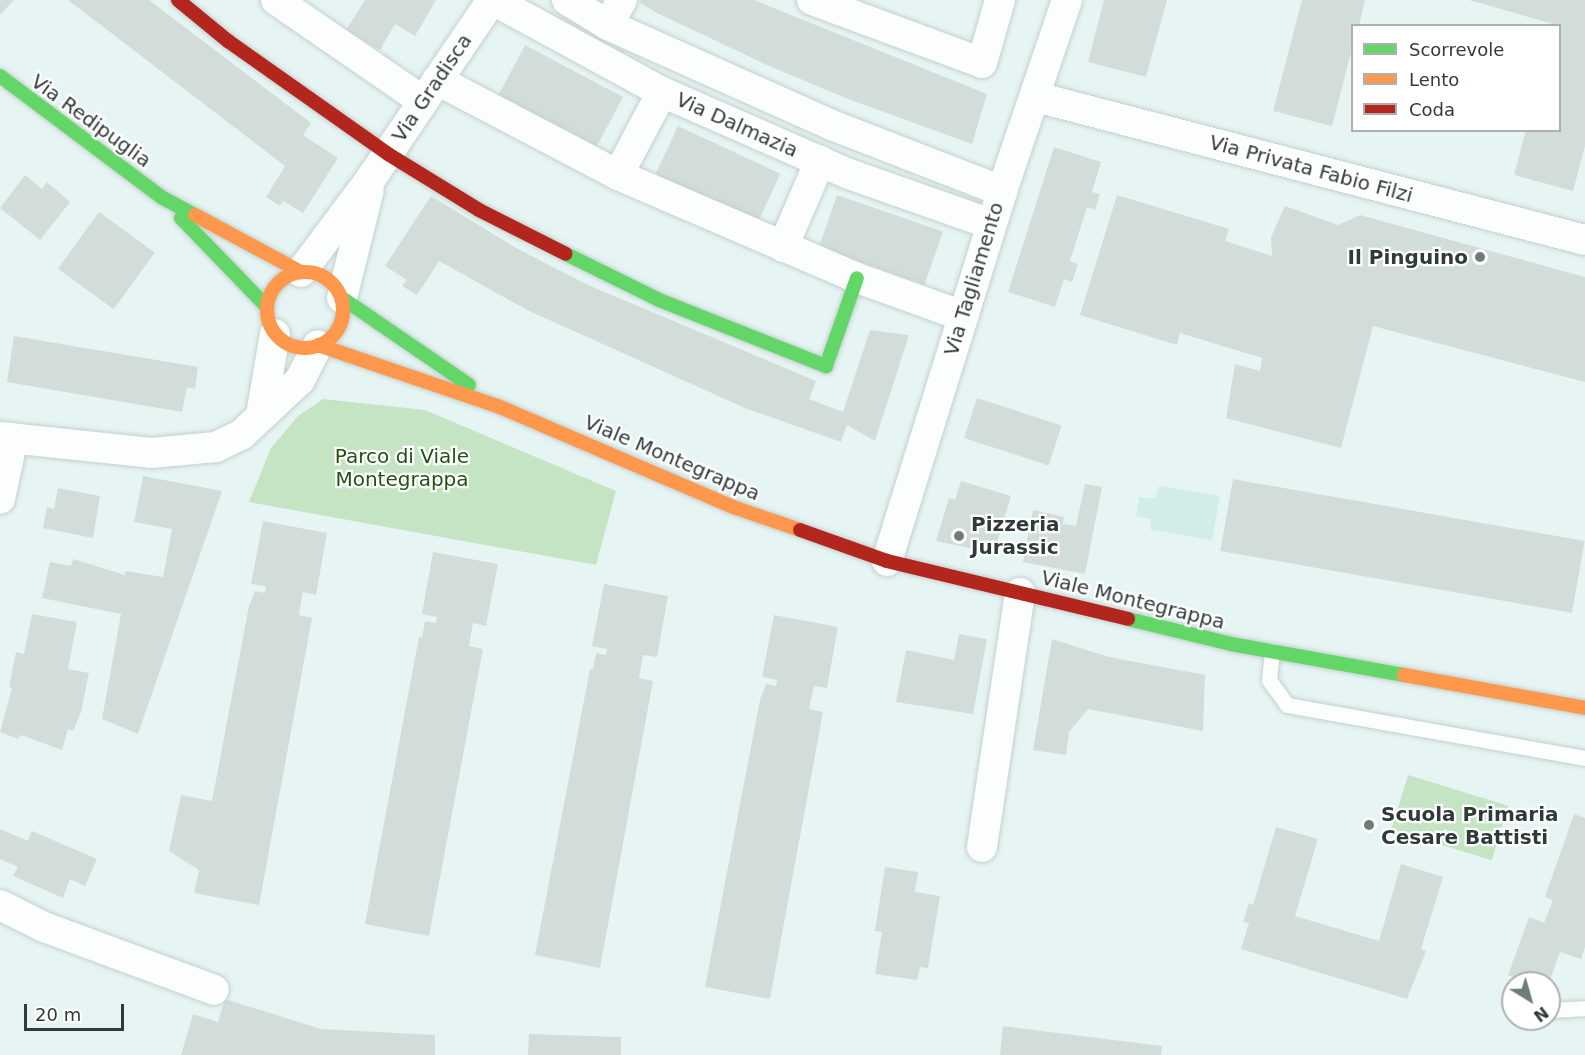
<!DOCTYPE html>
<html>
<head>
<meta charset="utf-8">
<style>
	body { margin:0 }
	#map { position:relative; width:1585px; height:1055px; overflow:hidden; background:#e6f5f3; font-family:"DejaVu Sans",sans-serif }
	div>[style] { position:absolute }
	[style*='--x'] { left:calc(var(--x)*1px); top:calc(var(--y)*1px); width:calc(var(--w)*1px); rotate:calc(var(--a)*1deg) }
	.built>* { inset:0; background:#d1ece9 }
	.green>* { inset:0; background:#c4e4c3; transform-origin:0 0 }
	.building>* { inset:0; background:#d2ddda; transform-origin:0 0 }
	.roads { filter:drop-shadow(0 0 2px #c4d0ce) drop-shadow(0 0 2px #c4d0ce) }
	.lane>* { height:15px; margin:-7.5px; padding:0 7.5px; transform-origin:7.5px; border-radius:7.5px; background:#fbfefd }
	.street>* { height:30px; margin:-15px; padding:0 15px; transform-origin:15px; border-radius:15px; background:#fbfefd }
	.fast>* { height:14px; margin:-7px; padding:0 7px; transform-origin:7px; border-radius:7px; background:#63d668 }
	.slow>* { height:14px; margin:-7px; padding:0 7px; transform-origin:7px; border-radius:7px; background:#ff974d }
	.slow>.ring { margin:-7px; padding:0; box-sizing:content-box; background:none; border:14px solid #ff974d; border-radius:50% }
	.jam>* { height:14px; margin:-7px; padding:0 7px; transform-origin:7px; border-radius:7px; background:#b3261e }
	.dots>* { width:16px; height:16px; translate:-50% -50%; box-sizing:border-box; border:3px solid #fff; border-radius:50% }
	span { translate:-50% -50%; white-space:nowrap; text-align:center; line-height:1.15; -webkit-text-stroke:4.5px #fff; paint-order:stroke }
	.street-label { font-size:20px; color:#303b39 }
	.poi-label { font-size:20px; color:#303b39; font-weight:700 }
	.right { translate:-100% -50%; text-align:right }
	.left { translate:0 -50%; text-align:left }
	.park-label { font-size:20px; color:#225211 }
	.legend { position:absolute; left:1351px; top:24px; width:210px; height:108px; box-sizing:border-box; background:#fff; border:2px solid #acb1b0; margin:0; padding:8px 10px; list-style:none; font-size:18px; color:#303b39 }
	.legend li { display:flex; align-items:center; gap:12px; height:30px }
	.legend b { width:30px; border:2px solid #acb1b0 }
	.north { position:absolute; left:1501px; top:971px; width:60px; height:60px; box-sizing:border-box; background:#fff; border:2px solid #acb1b0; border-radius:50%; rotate:143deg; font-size:16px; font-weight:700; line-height:24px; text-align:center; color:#303b39 }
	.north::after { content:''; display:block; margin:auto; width:21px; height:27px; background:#707c7a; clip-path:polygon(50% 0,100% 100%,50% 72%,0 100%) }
	.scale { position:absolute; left:24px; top:1004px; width:100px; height:27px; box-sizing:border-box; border:3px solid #303b39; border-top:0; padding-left:8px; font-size:18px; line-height:21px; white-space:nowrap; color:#303b39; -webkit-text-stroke:4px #fff; paint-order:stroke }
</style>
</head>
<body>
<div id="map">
	<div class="built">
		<i style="clip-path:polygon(1159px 486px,1220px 496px,1212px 540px,1150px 529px,1151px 519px,1136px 516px,1139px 497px,1155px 499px)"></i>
	</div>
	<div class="green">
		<i style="clip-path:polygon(323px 399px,425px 410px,616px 491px,596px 565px,249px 502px,271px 448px,298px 416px)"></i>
		<i style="left:1408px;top:775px;width:105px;height:57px;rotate:17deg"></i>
	</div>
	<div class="building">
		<i style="clip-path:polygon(0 0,14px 0,0 15px)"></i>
		<i style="clip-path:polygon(68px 0,149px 0,311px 123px,303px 135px,338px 158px,303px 213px,283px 201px,280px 206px,266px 197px,285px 166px)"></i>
		<i style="clip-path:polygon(365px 0,436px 0,415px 36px,395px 24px,380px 50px,346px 30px)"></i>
		<i style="clip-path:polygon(641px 0,754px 0,987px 94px,972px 144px,848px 99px,767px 65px,659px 14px,640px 3px)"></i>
		<i style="clip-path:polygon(1104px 0,1167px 0,1146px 77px,1088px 62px)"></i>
		<i style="clip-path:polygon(1302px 0,1365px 0,1359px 26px,1352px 26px,1352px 49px,1332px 126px,1273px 111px)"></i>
		<i style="clip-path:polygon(1469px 0,1585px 0,1585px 146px,1573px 191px,1514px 175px,1526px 130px,1560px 130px,1560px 26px)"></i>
		<i style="left:525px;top:45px;width:111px;height:56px;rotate:28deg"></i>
		<i style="left:678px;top:126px;width:113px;height:53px;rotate:25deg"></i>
		<i style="clip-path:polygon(1054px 147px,1101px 162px,1092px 192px,1100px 194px,1095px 210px,1087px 207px,1070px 261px,1078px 264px,1072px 282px,1064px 279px,1055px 307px,1008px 292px)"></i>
		<i style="clip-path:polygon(25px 175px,42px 189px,47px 182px,70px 202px,40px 240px,0 208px)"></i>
		<i style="left:837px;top:195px;width:112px;height:56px;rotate:19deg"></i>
		<i style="clip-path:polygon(1117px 195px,1229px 229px,1225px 241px,1272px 256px,1271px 237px,1285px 206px,1338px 225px,1360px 215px,1585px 277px,1585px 382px,1373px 326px,1341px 448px,1226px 418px,1235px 364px,1260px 371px,1262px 358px,1180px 333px,1177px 345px,1080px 315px)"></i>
		<i style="clip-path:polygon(431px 196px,516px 248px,588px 285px,816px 381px,809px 399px,843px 412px,870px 330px,909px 335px,875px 441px,847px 425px,841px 442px,745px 408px,527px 310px,439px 261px,417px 295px,402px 286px,407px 280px,385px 266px)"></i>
		<i style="left:99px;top:212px;width:69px;height:70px;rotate:36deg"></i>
		<i style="clip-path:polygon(14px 336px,198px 367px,195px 389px,187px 387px,182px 412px,7px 382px)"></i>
		<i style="left:977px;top:398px;width:89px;height:42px;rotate:18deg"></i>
		<i style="clip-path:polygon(143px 476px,222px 491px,138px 734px,102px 719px,121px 614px,42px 598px,50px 562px,71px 566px,73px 559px,125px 575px,125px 571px,163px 577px,172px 529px,134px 522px)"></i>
		<i style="left:1233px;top:479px;width:357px;height:73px;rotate:10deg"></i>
		<i style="clip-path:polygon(961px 481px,1011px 496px,994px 553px,936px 541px,949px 498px,955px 500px)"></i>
		<i style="clip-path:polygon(1085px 484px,1102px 487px,1085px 574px,1023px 562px,1033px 510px,1064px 517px,1063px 524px,1076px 526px)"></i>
		<i style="clip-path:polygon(58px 488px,100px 496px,93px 538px,43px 528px,47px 507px,54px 509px)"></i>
		<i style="clip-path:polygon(263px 521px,327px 533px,316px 595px,303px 592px,299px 615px,312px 618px,259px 905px,194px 893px,199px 870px,169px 851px,181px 795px,212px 801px,249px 606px,255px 591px,265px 593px,266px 586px,251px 584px)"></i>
		<i style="clip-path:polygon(433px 552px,498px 564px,486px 626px,473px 623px,469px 646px,483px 649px,429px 936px,365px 924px,419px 637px,422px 638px,425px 621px,436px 623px,437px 617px,422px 614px)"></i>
		<i style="clip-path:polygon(604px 584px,668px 596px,657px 657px,643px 655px,639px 678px,653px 681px,600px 968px,535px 955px,590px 669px,593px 669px,596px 653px,606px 655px,607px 649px,592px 646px)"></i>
		<i style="clip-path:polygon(32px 614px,77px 622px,68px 669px,89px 673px,81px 712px,73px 731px,68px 729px,62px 750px,21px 735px,18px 739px,0 732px,12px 688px,9px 687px,16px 652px,24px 654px)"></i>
		<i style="clip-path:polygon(774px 615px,838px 627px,827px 688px,814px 686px,809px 709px,823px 712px,770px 999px,705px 987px,760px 700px,766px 684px,776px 686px,777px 680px,762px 677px)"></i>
		<i style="clip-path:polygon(959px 634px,987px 639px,973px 714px,896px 702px,906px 650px,954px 660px)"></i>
		<i style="clip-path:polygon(1052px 639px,1109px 657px,1205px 675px,1203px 731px,1088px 709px,1069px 732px,1066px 755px,1033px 750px)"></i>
		<i style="clip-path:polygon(1574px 814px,1585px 818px,1585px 947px,1581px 959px,1560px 952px,1549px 983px,1532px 983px,1508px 975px,1529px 917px,1544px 923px,1553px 900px,1545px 897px)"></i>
		<i style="clip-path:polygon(1276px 827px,1318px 839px,1295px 916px,1379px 941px,1401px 864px,1443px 877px,1421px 949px,1426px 951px,1407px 999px,1241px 949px,1249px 923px,1243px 922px,1249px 903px,1253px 905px)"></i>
		<i style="clip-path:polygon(0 829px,28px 841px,32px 831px,97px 859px,85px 886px,70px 879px,63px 898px,13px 876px,18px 867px,0 859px)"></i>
		<i style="clip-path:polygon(885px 867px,918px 872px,915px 892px,940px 896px,928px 968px,920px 967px,917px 980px,875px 974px,882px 932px,875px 931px)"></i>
		<i style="clip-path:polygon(225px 999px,321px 1029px,435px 1035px,435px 1055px,181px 1055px,193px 1014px,218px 1022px)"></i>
		<i style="clip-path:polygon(1003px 1026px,1162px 1046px,1161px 1055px,1000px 1055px)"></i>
		<i style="clip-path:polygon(529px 1034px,621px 1037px,621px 1055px,528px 1055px)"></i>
	</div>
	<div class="roads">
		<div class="lane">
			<i style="--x:1272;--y:651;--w:29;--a:96"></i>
			<i style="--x:1269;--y:680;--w:31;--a:54"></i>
			<i style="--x:1287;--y:705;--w:303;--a:10.1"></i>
			<i style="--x:1549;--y:1010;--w:36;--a:-3"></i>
		</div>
		<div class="street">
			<i style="--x:276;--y:0;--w:178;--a:34.5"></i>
			<i style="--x:493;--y:0;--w:192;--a:28.6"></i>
			<i style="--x:662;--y:92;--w:204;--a:23.7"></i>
			<i style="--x:849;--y:174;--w:151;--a:19.4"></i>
			<i style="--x:567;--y:0;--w:48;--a:31.4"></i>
			<i style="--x:608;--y:25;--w:242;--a:24.1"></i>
			<i style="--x:829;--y:124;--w:186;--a:21.2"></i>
			<i style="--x:812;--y:0;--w:181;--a:20.3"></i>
			<i style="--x:982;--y:63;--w:66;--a:-74.1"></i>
			<i style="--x:608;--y:25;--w:29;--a:-61"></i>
			<i style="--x:437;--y:80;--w:204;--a:27.7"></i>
			<i style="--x:662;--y:92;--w:94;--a:117.9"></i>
			<i style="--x:618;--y:175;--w:260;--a:23.3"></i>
			<i style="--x:857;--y:278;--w:113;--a:19.7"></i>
			<i style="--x:1036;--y:97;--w:567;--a:14.6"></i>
			<i style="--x:783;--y:247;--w:94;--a:-66.7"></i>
			<i style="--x:301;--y:272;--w:119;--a:-53.2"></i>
			<i style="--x:372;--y:177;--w:214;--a:-55.9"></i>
			<i style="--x:342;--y:298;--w:111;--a:-76"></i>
			<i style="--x:261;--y:415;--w:82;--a:-80.2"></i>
			<i style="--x:0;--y:437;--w:152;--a:6"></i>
			<i style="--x:151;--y:453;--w:65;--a:-5.3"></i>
			<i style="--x:216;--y:447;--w:28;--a:-26"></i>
			<i style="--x:241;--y:435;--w:81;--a:-43"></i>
			<i style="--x:300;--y:380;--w:39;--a:-63"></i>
			<i style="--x:0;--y:499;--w:62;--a:-78"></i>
			<i style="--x:887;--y:561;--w:387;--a:-72.7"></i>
			<i style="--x:1002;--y:191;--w:202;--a:-71.2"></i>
			<i style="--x:982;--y:847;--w:257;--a:-81.5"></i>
			<i style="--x:0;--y:905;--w:49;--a:26.6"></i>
			<i style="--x:44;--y:927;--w:181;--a:20.3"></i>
		</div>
		<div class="fast">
			<i style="--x:0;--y:76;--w:201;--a:36.9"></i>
			<i style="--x:161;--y:197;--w:38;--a:28"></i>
			<i style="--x:181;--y:218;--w:124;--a:46"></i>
			<i style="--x:566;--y:254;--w:104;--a:26.3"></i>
			<i style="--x:659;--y:300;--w:180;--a:21.6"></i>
			<i style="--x:826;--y:366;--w:93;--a:-70.6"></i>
			<i style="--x:342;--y:298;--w:154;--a:34.4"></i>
			<i style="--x:1128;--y:619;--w:106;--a:13.6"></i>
			<i style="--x:1231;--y:644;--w:176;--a:10.2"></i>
		</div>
		<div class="slow">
			<i style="--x:195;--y:215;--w:120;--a:28.3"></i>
			<i class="ring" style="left:267px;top:272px;width:62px;height:62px"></i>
			<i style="--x:318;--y:345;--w:192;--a:18.8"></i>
			<i style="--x:500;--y:407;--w:254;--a:23.2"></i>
			<i style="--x:733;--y:507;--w:71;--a:18.9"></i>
			<i style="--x:1404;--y:675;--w:184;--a:10.3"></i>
		</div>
		<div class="jam">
			<i style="--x:178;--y:0;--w:65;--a:39.4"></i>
			<i style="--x:228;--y:41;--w:196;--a:35.2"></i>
			<i style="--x:388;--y:154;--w:107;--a:31.6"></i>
			<i style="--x:479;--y:210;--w:97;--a:26.8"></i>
			<i style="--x:800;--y:530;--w:92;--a:19.6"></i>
			<i style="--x:887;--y:561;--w:248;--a:13.5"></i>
		</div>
	</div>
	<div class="dots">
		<i style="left:1480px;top:257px;background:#707c7a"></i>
		<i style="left:959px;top:536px;background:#707c7a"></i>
		<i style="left:1369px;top:825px;background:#707c7a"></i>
	</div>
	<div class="street-label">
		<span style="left:432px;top:88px;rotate:-56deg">Via Gradisca</span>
		<span style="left:91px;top:121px;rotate:36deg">Via Redipuglia</span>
		<span style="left:737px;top:125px;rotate:24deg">Via Dalmazia</span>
		<span style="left:1311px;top:169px;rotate:15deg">Via Privata Fabio Filzi</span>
		<span style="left:974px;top:279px;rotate:-73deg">Via Tagliamento</span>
		<span style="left:672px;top:458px;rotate:23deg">Viale Montegrappa</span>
		<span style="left:1133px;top:600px;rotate:14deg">Viale Montegrappa</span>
	</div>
	<div class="poi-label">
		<span class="right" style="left:1468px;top:257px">Il Pinguino</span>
		<span class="left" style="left:971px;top:536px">Pizzeria<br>Jurassic</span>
		<span class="left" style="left:1381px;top:826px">Scuola Primaria<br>Cesare Battisti</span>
	</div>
	<div class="park-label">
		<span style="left:402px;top:468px">Parco di Viale<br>Montegrappa</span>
	</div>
	<ul class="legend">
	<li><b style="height:8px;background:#63d668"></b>Scorrevole</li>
	<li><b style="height:8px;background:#ff974d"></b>Lento</li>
	<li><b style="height:8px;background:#b3261e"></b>Coda</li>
	</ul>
	<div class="north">N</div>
	<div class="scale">20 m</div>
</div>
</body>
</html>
